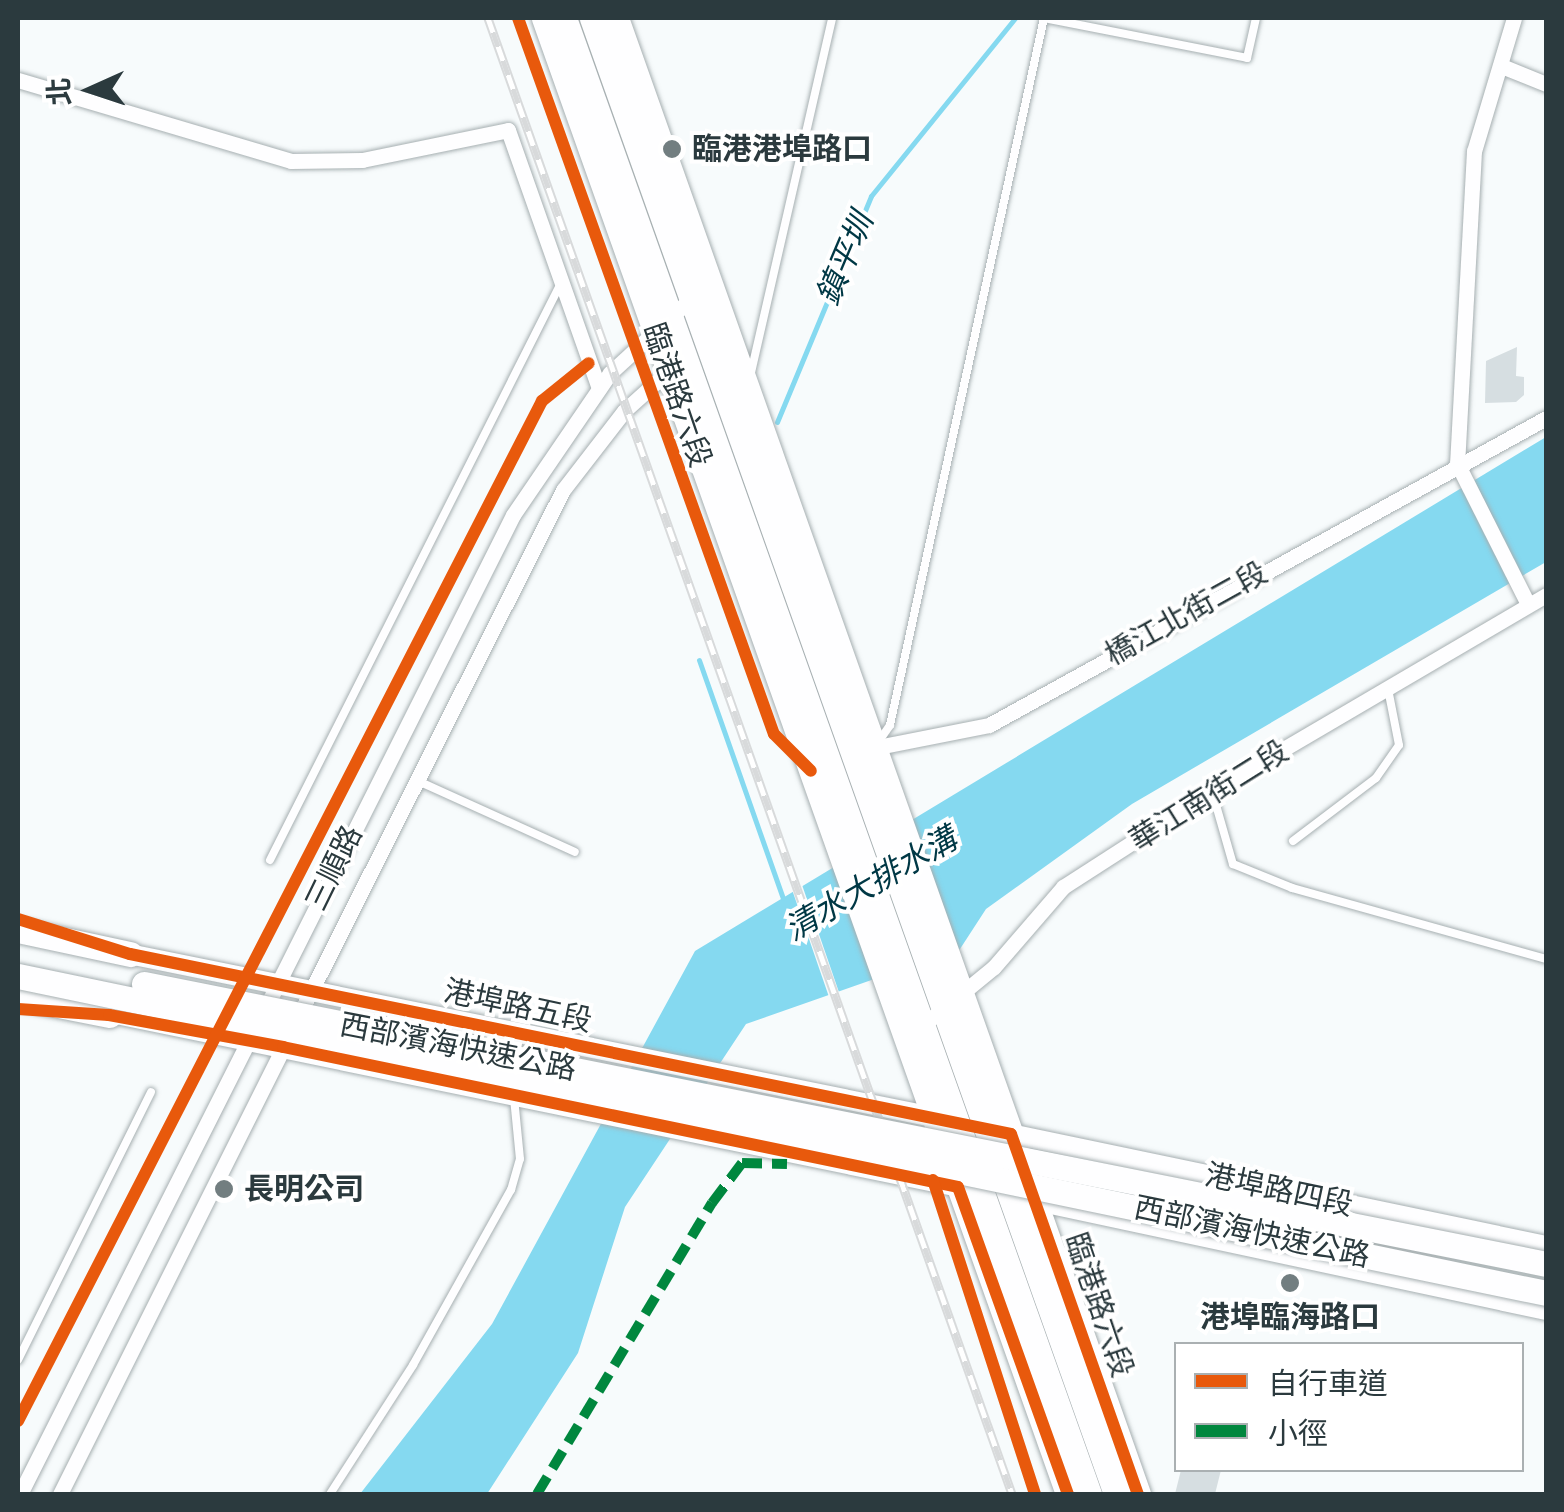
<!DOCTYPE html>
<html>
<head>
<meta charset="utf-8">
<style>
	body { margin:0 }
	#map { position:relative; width:1564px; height:1512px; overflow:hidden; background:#f7fbfc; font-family:"DM Sans","Noto Sans TC",sans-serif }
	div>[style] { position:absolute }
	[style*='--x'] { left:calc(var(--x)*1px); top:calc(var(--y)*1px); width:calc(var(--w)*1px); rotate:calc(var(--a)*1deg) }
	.water>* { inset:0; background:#85d9f0 }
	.pier>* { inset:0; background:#f7fbfc; transform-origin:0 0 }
	.stream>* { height:5px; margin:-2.5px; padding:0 2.5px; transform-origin:2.5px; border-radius:2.5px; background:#85d9f0 }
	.building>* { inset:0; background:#d6dee1 }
	.roads { filter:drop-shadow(0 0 2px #a6afb1) drop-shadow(0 0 2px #a6afb1) }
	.service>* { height:8px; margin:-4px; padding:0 4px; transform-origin:4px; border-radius:4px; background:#fefeff }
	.minor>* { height:15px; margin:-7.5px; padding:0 7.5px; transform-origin:7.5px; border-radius:7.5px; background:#fefeff }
	.tertiary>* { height:20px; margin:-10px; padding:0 10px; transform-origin:10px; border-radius:10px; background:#fefeff }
	.primary>* { height:25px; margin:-12.5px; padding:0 12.5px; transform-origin:12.5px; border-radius:12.5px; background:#fefeff }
	.trunk>* { height:25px; margin:-12.5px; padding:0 12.5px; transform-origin:12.5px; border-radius:12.5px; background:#fefeff }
	.rail>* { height:9px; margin-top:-4.5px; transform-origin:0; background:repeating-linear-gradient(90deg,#fff 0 15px,#d8dadb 0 30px); box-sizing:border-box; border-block:2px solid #d8dadb }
	.bridges { filter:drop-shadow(0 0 2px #a6afb1) drop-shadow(0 0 2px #a6afb1) }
	.trunk-bridge>* { height:25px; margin:-12.5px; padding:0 12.5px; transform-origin:12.5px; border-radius:12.5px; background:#fefeff }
	.quiet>* { height:10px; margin-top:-5px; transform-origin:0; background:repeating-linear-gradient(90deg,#00873e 0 20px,transparent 0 30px) }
	.cycleway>* { height:12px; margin:-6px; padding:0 6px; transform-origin:6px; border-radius:6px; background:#e8590c }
	.dots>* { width:28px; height:28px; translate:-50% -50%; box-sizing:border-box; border:5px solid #fff; border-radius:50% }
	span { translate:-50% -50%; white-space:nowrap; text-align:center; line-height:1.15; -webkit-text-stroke:8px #fff; paint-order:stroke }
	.poi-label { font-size:30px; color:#2b3a3e; font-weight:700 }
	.left { translate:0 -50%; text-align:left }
	.street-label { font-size:30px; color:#2b3a3e }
	.water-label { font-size:32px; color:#003845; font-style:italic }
	.frame { position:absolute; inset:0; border:20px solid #2b3a3e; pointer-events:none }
	.legend { position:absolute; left:1174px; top:1342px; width:350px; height:130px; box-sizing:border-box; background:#fff; border:2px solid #aab0b2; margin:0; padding:12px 18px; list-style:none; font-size:30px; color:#2b3a3e }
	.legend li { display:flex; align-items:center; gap:20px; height:50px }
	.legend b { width:50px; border:2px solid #aab0b2 }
	.north { position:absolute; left:40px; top:40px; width:100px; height:100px; -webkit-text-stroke:8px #fff; paint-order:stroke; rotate:267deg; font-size:28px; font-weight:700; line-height:40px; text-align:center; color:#2b3a3e }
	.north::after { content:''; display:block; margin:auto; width:35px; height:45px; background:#2b3a3e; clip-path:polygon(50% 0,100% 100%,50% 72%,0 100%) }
</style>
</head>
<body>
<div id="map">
	<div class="water">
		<i style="clip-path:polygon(1546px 437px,1546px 562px,1132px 804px,986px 909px,960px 949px,746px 1024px,625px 1207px,578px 1353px,487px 1494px,360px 1494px,492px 1324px,695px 951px)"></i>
	</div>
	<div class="pier">
		<i style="left:800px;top:879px;width:124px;height:11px;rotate:71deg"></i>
	</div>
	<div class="stream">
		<i style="--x:777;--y:422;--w:245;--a:-67.4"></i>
		<i style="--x:871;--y:196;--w:229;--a:-51"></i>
		<i style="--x:699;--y:660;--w:252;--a:70.6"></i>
	</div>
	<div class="building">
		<i style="clip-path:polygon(1517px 347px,1516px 376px,1524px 377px,1524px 395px,1516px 402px,1485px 403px,1486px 361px)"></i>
		<i style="clip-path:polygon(1181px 1470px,1221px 1470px,1215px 1494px,1175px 1494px)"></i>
	</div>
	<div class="roads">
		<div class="service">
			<i style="--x:750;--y:377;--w:368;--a:-77.1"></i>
			<i style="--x:879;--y:741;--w:19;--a:-55"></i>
			<i style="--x:890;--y:725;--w:724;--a:-77.71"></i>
			<i style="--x:1044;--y:18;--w:207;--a:11.1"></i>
			<i style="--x:1247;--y:58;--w:41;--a:-77.3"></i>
			<i style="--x:418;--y:781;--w:172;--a:24.3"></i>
			<i style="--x:1212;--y:791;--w:76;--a:74"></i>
			<i style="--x:1233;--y:864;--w:64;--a:22.1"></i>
			<i style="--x:1292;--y:888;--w:264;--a:15.6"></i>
			<i style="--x:1293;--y:841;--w:104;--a:-37.2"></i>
			<i style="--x:1376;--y:778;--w:40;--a:-55.1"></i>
			<i style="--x:1399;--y:745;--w:57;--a:-101.1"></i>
			<i style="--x:270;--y:860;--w:646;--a:-63.24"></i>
			<i style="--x:18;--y:1360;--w:299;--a:-63.6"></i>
			<i style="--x:330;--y:1494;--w:153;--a:-57.2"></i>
			<i style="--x:413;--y:1365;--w:201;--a:-60.8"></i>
			<i style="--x:511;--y:1190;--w:32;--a:-74"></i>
			<i style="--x:520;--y:1159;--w:61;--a:-95.6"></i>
		</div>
		<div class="minor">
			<i style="--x:1514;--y:18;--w:139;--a:106.7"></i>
			<i style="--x:1474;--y:151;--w:312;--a:93.1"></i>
			<i style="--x:1457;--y:463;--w:158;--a:63.3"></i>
			<i style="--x:1504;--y:67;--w:45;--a:22"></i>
			<i style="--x:18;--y:80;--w:285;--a:16.5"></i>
			<i style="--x:291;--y:161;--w:71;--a:-0.8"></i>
			<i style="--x:362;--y:160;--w:149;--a:-11.6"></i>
			<i style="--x:508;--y:130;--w:274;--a:70.6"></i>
			<i style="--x:868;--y:749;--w:123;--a:-11.2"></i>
			<i style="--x:989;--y:725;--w:636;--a:-28.86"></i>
			<i style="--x:263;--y:1013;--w:557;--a:-63.34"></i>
			<i style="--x:513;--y:515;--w:172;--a:-55.7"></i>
			<i style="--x:610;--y:373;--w:117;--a:-42.6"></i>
			<i style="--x:296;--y:1021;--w:594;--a:-63.31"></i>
			<i style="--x:563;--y:490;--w:100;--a:-52.3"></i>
			<i style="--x:624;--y:411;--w:67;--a:-42"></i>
			<i style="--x:917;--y:1030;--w:99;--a:-39.3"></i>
			<i style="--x:994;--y:967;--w:106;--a:-49.2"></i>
			<i style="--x:1063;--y:887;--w:177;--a:-32.8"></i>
			<i style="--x:1212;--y:791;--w:387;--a:-30.4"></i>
			<i style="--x:20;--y:1494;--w:515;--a:-63.24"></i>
			<i style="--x:60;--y:1494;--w:505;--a:-63.43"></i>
		</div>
		<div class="tertiary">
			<i style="--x:119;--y:952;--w:841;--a:11.46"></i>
			<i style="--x:97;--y:1010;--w:890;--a:11.6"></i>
			<i style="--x:1001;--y:1132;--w:557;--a:11.81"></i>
			<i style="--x:1023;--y:1198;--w:535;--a:12.09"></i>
		</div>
		<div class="primary">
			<i style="--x:544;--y:18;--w:1566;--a:70.45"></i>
			<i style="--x:564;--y:18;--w:1567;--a:70.42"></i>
			<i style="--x:592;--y:18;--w:1566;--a:70.45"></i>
			<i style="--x:616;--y:18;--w:1566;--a:70.52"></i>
		</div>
		<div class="trunk">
			<i style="--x:18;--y:930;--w:115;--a:12.1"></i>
			<i style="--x:18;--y:997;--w:93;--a:11.2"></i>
		</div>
	</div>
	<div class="rail">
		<i style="--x:488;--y:18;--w:1566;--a:70.45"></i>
	</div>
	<div class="bridges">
		<div class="trunk-bridge">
			<i style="--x:18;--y:976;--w:1561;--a:11.72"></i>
			<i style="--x:144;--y:984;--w:1430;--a:11.29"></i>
		</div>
	</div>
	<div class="quiet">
		<i style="--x:537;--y:1494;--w:340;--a:-59"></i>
		<i style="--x:712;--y:1203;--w:50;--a:-53.1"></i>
		<i style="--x:742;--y:1163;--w:45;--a:1.3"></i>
	</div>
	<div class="cycleway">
		<i style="--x:518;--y:18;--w:760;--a:70.33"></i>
		<i style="--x:774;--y:734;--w:52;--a:45"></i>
		<i style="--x:18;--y:919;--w:117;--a:17.4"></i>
		<i style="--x:130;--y:954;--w:899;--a:11.55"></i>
		<i style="--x:1011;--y:1134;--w:382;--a:70.6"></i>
		<i style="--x:18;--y:1009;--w:91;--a:3.8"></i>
		<i style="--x:109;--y:1015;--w:177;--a:10.4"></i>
		<i style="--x:283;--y:1047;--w:689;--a:11.72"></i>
		<i style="--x:958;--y:1187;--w:326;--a:70.3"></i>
		<i style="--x:933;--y:1180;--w:330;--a:72"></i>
		<i style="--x:18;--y:1421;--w:1147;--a:-62.81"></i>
		<i style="--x:542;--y:401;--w:60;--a:-39"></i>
	</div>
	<div class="dots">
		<i style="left:672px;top:149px;background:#727e80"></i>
		<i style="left:224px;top:1189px;background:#727e80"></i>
		<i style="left:1290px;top:1283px;background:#727e80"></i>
	</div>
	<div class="poi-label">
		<span class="left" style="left:692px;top:149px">臨港港埠路口</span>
		<span class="left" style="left:244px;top:1189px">長明公司</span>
		<span style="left:1290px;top:1317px">港埠臨海路口</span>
	</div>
	<div class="street-label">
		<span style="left:677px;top:395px;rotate:71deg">臨港路六段</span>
		<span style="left:1186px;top:614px;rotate:-29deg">橋江北街二段</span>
		<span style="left:1209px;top:796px;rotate:-32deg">華江南街二段</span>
		<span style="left:334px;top:868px;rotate:-64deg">三順路</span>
		<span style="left:518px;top:1006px;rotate:12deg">港埠路五段</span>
		<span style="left:458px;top:1047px;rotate:11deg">西部濱海快速公路</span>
		<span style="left:1279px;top:1190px;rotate:12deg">港埠路四段</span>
		<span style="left:1252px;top:1232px;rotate:12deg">西部濱海快速公路</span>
		<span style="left:1099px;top:1305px;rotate:71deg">臨港路六段</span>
	</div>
	<div class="water-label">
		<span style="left:845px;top:259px;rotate:-67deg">鎮平圳</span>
		<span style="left:871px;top:884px;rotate:-30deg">清水大排水溝</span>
	</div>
	<div class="frame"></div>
	<ul class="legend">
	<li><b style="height:12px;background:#e8590c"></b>自行車道</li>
	<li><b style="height:12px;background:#00873e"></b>小徑</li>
	</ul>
	<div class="north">北</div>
</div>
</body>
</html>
